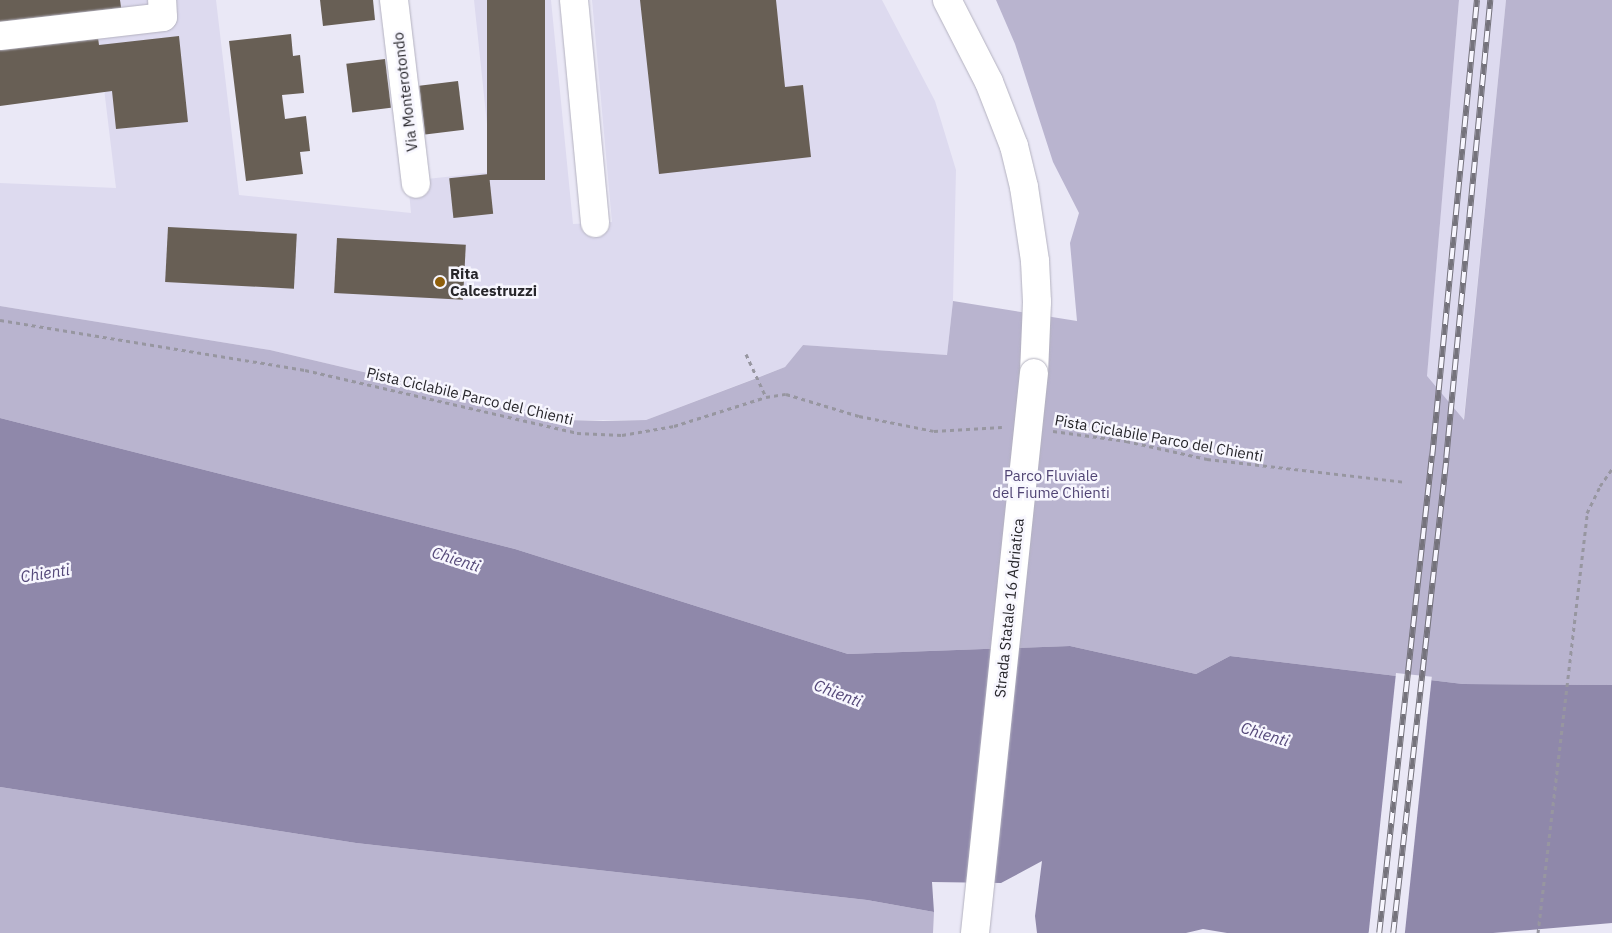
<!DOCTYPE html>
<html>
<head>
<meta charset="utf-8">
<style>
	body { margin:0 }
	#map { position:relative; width:1612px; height:933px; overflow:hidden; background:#eae8f6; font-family:"IBM Plex Sans",sans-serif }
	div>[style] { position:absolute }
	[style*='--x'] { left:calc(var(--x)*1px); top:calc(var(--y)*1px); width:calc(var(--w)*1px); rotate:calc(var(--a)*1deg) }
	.built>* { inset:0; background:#dddaef }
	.green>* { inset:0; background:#b9b4cf }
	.water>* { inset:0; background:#8f88aa }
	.pier>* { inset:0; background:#eae8f6; transform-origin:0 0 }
	.building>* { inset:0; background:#685f55; transform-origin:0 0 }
	.path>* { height:3px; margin-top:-1.5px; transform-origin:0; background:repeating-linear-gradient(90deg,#9796a0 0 4px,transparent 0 8px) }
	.roads { filter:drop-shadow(0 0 1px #b4b2c0) drop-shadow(0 0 1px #b4b2c0) }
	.minor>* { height:28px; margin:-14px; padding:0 14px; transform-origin:14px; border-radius:14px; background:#fff }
	.major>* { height:28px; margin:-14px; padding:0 14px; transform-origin:14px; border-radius:14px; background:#fff }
	.rail>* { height:5.5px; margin-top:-2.75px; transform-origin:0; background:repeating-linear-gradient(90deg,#f7f6fe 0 11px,#75737c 0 22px); box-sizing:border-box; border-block:1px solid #75737c }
	.bridges { filter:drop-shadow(0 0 1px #b4b2c0) drop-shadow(0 0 1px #b4b2c0) }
	.major-bridge>* { height:28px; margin:-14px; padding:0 14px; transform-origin:14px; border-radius:14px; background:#fff }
	.dots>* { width:14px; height:14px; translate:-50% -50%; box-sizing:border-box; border:2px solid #f7f6fe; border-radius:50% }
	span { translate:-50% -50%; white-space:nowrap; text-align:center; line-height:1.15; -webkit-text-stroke:5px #f7f6fe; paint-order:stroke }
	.street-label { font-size:15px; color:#27262b }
	.poi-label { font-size:15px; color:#27262b; font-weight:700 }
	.left { translate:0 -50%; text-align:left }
	.park-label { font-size:15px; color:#504474 }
	.water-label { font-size:16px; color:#55497a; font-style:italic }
</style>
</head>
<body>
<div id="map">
	<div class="built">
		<i style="clip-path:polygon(1px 0,216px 0,239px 195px,411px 213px,408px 181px,492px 172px,474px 0,551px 0,573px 224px,612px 222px,592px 0,882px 0,935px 101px,956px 170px,953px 301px,947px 355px,803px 345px,785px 367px,646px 420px,567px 420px,270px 350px,0 306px,0 183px,116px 188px,96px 22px)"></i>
		<i style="clip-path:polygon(1459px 0,1506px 0,1461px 445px,1420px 454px)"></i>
	</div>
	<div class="green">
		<i style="clip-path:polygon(996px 0,1459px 0,1427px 376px,1464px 420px,1506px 0,1612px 0,1612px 685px,1463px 684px,1230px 656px,1196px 674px,1070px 646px,848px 654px,515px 549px,0 418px,0 306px,270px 350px,567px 420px,603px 421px,646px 420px,757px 378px,785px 367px,803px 345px,947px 355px,953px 301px,1077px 321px,1070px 243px,1079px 213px,1053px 162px,1015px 44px)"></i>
		<i style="clip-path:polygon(0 787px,356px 843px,867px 900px,934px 912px,933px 933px,0 933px)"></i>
	</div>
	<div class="water">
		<i style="clip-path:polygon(0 418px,515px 549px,848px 654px,1070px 646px,1196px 674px,1230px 656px,1463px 684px,1612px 685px,1612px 923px,1493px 933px,1396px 933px,1375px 930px,1368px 933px,1227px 933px,1203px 929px,1186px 933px,1037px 933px,1035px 916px,1042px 861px,1001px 883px,932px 882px,934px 912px,867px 900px,356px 843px,0 787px)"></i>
	</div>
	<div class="pier">
		<i style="left:1396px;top:673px;width:36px;height:262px;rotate:6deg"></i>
	</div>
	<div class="building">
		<i style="clip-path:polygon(0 0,120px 0,122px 14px,0 28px)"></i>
		<i style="clip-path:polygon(320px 0,373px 0,375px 20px,323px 26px)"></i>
		<i style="left:487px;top:0;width:58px;height:180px"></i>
		<i style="clip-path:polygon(640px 0,776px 0,785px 87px,803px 85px,811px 157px,659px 174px)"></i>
		<i style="clip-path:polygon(97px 30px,99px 45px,179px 36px,188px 122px,116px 129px,112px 91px,0 106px,0 42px)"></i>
		<i style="clip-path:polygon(291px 34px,293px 56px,300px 55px,304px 93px,282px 95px,285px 119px,306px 116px,310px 151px,300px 152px,303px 174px,246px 181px,229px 41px)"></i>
		<i style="left:385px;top:59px;width:49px;height:39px;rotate:83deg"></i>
		<i style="left:458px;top:81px;width:49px;height:39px;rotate:83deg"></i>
		<i style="left:489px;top:174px;width:40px;height:40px;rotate:84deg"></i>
		<i style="left:168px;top:227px;width:129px;height:55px;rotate:3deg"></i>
		<i style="left:337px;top:238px;width:129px;height:55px;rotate:3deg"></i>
	</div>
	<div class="path">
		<i style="--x:0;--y:320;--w:309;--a:9.3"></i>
		<i style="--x:305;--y:370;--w:279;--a:13"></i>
		<i style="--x:577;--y:433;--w:45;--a:2.5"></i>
		<i style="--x:622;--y:435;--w:53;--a:-9.8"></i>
		<i style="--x:674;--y:426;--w:96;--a:-17.5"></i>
		<i style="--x:766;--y:397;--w:20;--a:-9"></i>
		<i style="--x:786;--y:394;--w:76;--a:16.8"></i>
		<i style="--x:859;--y:416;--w:76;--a:11.3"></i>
		<i style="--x:934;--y:431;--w:68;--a:-3.4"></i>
		<i style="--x:746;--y:354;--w:47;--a:65.1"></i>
		<i style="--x:1053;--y:431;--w:74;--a:7.8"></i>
		<i style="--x:1126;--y:441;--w:83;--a:12.5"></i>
		<i style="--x:1207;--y:459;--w:199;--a:6.6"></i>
		<i style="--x:1538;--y:933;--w:423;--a:-83.3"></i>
		<i style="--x:1587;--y:513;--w:30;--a:-64"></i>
		<i style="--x:1600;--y:486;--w:21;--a:-55"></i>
	</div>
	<div class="roads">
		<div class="minor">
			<i style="--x:394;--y:0;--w:185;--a:83.2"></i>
			<i style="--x:574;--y:0;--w:224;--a:84.6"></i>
			<i style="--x:0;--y:36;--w:164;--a:-6.6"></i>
			<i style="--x:163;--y:17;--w:17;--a:-93"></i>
		</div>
		<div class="major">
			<i style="--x:947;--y:0;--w:92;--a:62.9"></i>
			<i style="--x:989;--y:82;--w:69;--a:68.7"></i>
			<i style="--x:1014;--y:146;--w:42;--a:76.3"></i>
			<i style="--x:1024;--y:187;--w:75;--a:81.5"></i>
			<i style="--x:1035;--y:261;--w:41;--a:87.2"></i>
			<i style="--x:1037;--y:302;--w:71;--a:92.4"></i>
		</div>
	</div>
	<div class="rail">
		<i style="--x:1379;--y:933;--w:480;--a:-83.7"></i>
		<i style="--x:1432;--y:456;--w:458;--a:-84.4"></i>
		<i style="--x:1393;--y:933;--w:478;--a:-83.6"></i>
		<i style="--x:1446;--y:458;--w:460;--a:-84.5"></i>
	</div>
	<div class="bridges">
		<div class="major-bridge">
			<i style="--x:975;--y:933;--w:563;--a:-83.99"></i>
		</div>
	</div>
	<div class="dots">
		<i style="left:440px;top:282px;background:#8f5f0b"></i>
	</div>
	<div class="street-label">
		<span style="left:405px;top:92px;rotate:-97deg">Via Monterotondo</span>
		<span style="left:470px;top:396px;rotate:13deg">Pista Ciclabile Parco del Chienti</span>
		<span style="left:1159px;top:438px;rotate:10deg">Pista Ciclabile Parco del Chienti</span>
		<span style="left:1009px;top:608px;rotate:-84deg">Strada Statale 16 Adriatica</span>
	</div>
	<div class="poi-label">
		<span class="left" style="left:450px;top:282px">Rita<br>Calcestruzzi</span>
	</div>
	<div class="park-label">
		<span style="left:1051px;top:484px">Parco Fluviale<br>del Fiume Chienti</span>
	</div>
	<div class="water-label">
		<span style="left:456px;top:559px;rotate:18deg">Chienti</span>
		<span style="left:45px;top:573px;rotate:-9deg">Chienti</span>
		<span style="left:838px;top:693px;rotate:21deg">Chienti</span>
		<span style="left:1265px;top:734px;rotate:17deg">Chienti</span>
	</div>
</div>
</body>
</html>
